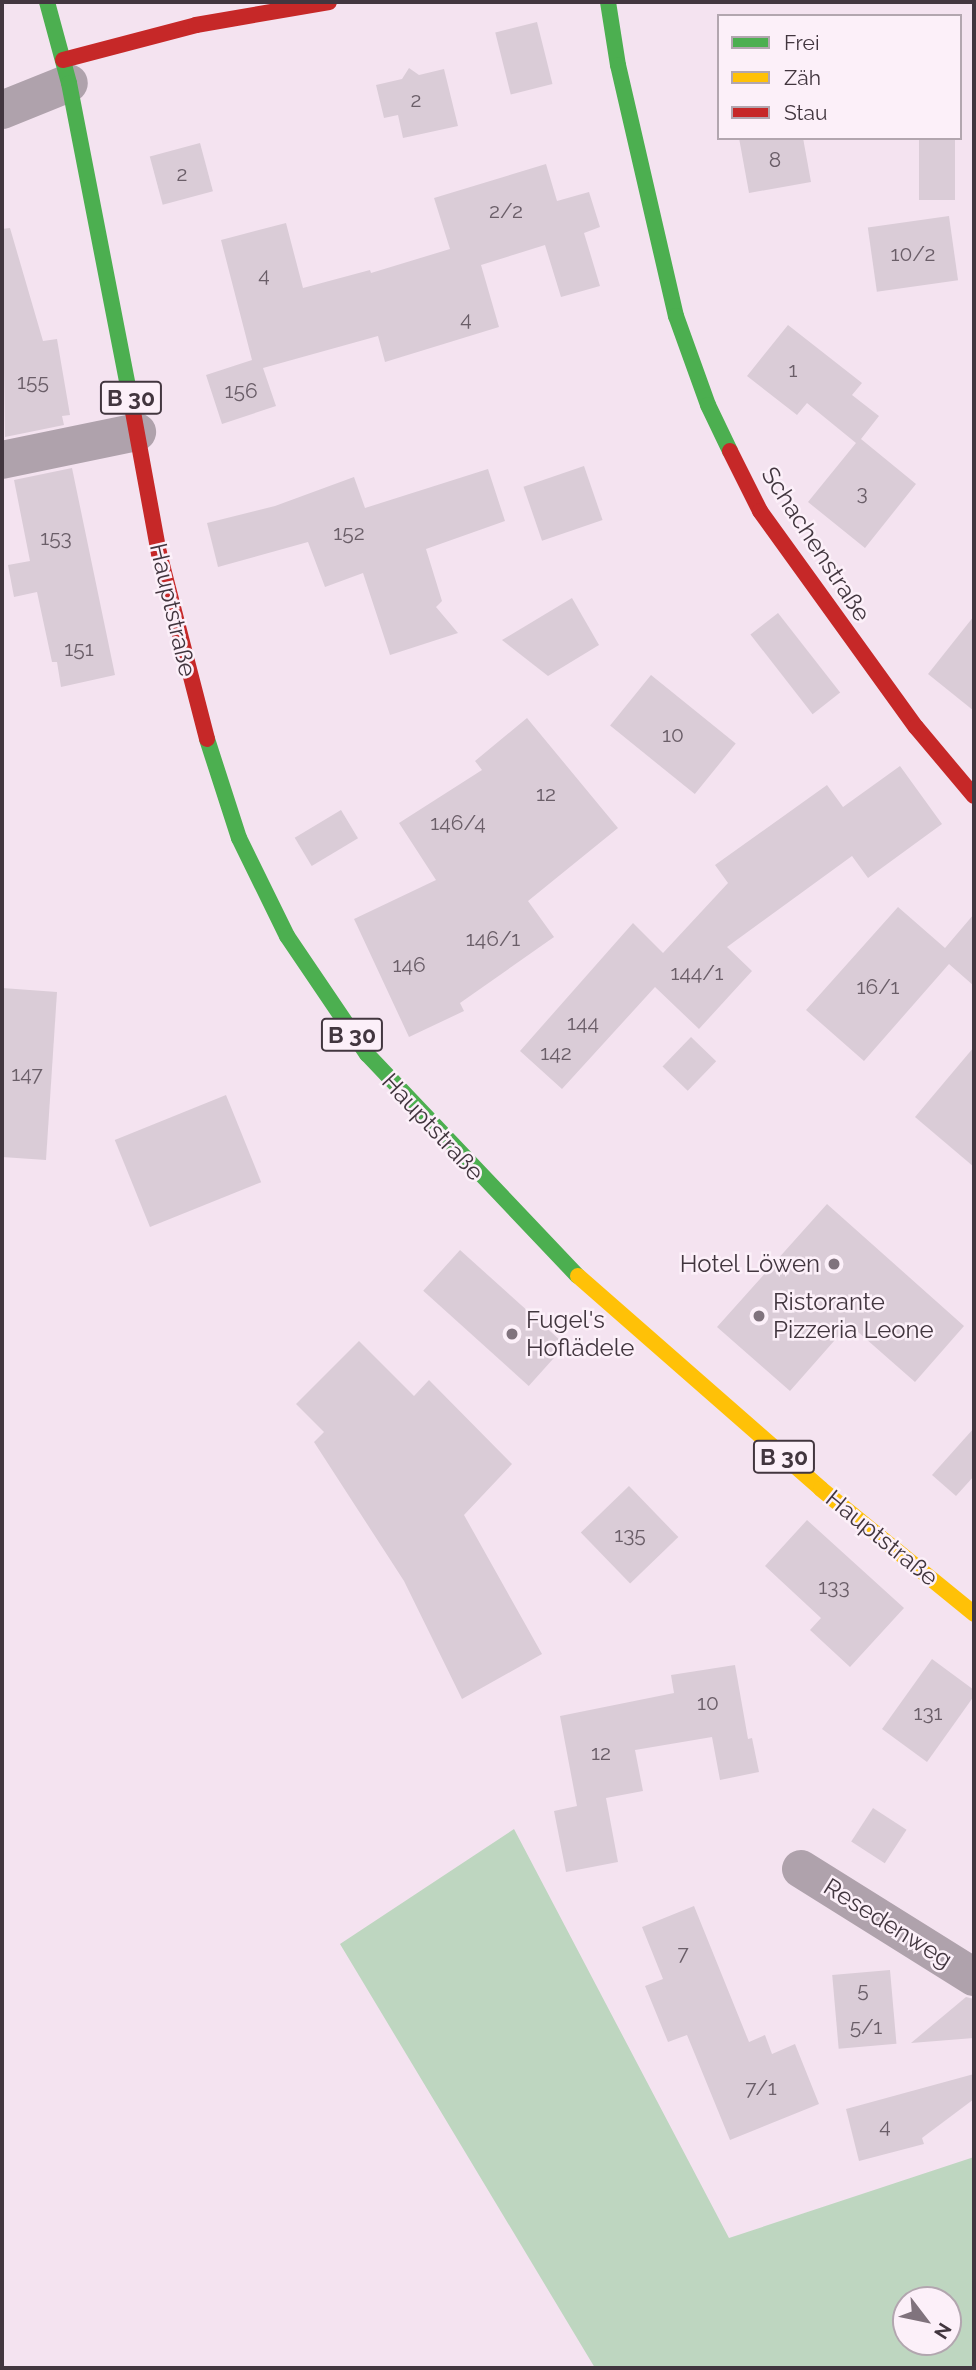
<!DOCTYPE html>
<meta charset="utf-8">
<style>
body{margin:0}
#map{position:relative;width:976px;height:2370px;overflow:hidden;background:#f4e3f0;font-family:Raleway,sans-serif}
div>[style]{position:absolute}
[style*='--x']{left:calc(var(--x)*1px);top:calc(var(--y)*1px);width:calc(var(--w)*1px);rotate:calc(var(--a)*1deg)}
.green>*{inset:0;background:#bed6c0}
.building>*{inset:0;background:#daccd7;transform-origin:0 0}
.street>*{height:38px;margin:-19px;padding:0 19px;transform-origin:19px;border-radius:19px;background:#afa2ac}
.fast>*{height:16px;margin:-8px;padding:0 8px;transform-origin:8px;border-radius:8px;background:#4caf50}
.slow>*{height:16px;margin:-8px;padding:0 8px;transform-origin:8px;border-radius:8px;background:#ffc107}
.jam>*{height:16px;margin:-8px;padding:0 8px;transform-origin:8px;border-radius:8px;background:#c62828}
.dots>*{width:19px;height:19px;translate:-50% -50%;box-sizing:border-box;border:4px solid #fcf0f9;border-radius:50%}
span{translate:-50% -50%;white-space:nowrap;text-align:center;line-height:1.15;-webkit-text-stroke:5px #fcf0f9;paint-order:stroke}
.number-label{font-size:21px;color:#6a5e68}
.number-label span{-webkit-text-stroke-width:0}
.shield-label span{padding:2px 5px;background:#fcf0f9;border:2px solid;border-radius:5px;-webkit-text-stroke-width:0}
.shield-label{font-size:23px;color:#42363f;font-weight:700}
.street-label{font-size:24px;color:#42363f}
.poi-label{font-size:24px;color:#42363f}
.right{translate:-100% -50%;text-align:right}
.left{translate:0 -50%;text-align:left}
.frame{position:absolute;inset:0;border:4px solid #42363f;pointer-events:none}
.legend{position:absolute;left:717px;top:14px;width:245px;height:126px;box-sizing:border-box;background:#fcf0f9;border:2px solid #b2a6af;margin:0;padding:9px 12px;list-style:none;font-size:21px;color:#42363f}
.legend li{display:flex;align-items:center;gap:14px;height:35px}
.legend b{width:35px;border:2px solid #b2a6af}
.north{position:absolute;left:892px;top:2286px;width:70px;height:70px;box-sizing:border-box;background:#fcf0f9;border:2px solid #b2a6af;border-radius:50%;rotate:122deg;font-size:19px;font-weight:700;line-height:28px;text-align:center;color:#42363f}
.north::after{content:'';display:block;margin:auto;width:24px;height:32px;background:#80737d;clip-path:polygon(50% 0,100% 100%,50% 72%,0 100%)}
</style>
<div id="map">
<div class="green">
<div style="clip-path:polygon(evenodd,514px 1829px,729px 2238px,974px 2157px,974px 2368px,595px 2368px,340px 1944px,514px 1829px,906px 2300px,948px 2300px,948px 2342px,906px 2342px,906px 2300px)"></div>
</div>
<div class="building">
<div style="left:537px;top:22px;width:64px;height:43px;rotate:76deg"></div>
<div style="clip-path:polygon(409px 68px,419px 75px,444px 69px,458px 126px,403px 138px,398px 115px,384px 118px,376px 85px,402px 79px)"></div>
<div style="clip-path:polygon(739px 138px,803px 138px,811px 182px,749px 193px)"></div>
<div style="left:919px;top:138px;width:36px;height:62px"></div>
<div style="left:200px;top:143px;width:50px;height:52px;rotate:75deg"></div>
<div style="clip-path:polygon(546px 164px,557px 201px,589px 192px,600px 227px,584px 233px,600px 286px,561px 297px,545px 245px,481px 265px,499px 327px,385px 362px,378px 336px,263px 368px,276px 406px,222px 424px,206px 375px,252px 360px,221px 240px,286px 223px,303px 288px,370px 270px,371px 273px,450px 249px,434px 198px)"></div>
<div style="left:949px;top:216px;width:65px;height:82px;rotate:82deg"></div>
<div style="clip-path:polygon(10px 228px,43px 341px,57px 339px,70px 415px,62px 416px,64px 425px,5px 437px,2px 229px)"></div>
<div style="clip-path:polygon(788px 325px,862px 383px,852px 395px,879px 416px,861px 439px,916px 484px,865px 548px,808px 502px,856px 443px,807px 403px,797px 415px,747px 376px)"></div>
<div style="left:584px;top:466px;width:57px;height:64px;rotate:71deg"></div>
<div style="clip-path:polygon(72px 468px,115px 675px,61px 687px,57px 662px,52px 662px,37px 592px,14px 597px,8px 565px,30px 561px,14px 480px)"></div>
<div style="clip-path:polygon(488px 469px,505px 521px,426px 549px,442px 601px,436px 607px,458px 633px,390px 655px,363px 573px,325px 587px,308px 542px,218px 567px,207px 523px,275px 506px,354px 477px,365px 508px)"></div>
<div style="clip-path:polygon(572px 598px,599px 645px,548px 676px,502px 640px)"></div>
<div style="left:778px;top:613px;width:101px;height:35px;rotate:52deg"></div>
<div style="clip-path:polygon(974px 616px,974px 711px,928px 674px)"></div>
<div style="left:651px;top:675px;width:109px;height:65px;rotate:39deg"></div>
<div style="clip-path:polygon(527px 718px,618px 828px,528px 901px,554px 937px,460px 1003px,464px 1011px,409px 1037px,354px 919px,436px 880px,399px 823px,482px 770px,475px 761px)"></div>
<div style="clip-path:polygon(900px 766px,942px 824px,868px 878px,852px 856px,727px 947px,752px 971px,699px 1029px,655px 987px,562px 1089px,520px 1051px,633px 923px,663px 953px,728px 883px,715px 865px,827px 785px,843px 807px)"></div>
<div style="left:341px;top:810px;width:33px;height:54px;rotate:59deg"></div>
<div style="clip-path:polygon(898px 907px,945px 948px,974px 914px,974px 986px,949px 964px,864px 1061px,806px 1010px)"></div>
<div style="clip-path:polygon(2px 988px,57px 992px,46px 1160px,2px 1157px)"></div>
<div style="left:691px;top:1037px;width:35px;height:41px;rotate:44deg"></div>
<div style="clip-path:polygon(974px 1047px,974px 1167px,915px 1117px)"></div>
<div style="left:226px;top:1095px;width:94px;height:120px;rotate:68deg"></div>
<div style="clip-path:polygon(827px 1204px,964px 1326px,915px 1382px,849px 1324px,790px 1391px,717px 1327px)"></div>
<div style="left:460px;top:1250px;width:142px;height:55px;rotate:42deg"></div>
<div style="clip-path:polygon(359px 1341px,414px 1396px,429px 1380px,512px 1464px,464px 1515px,542px 1654px,462px 1699px,404px 1581px,314px 1442px,324px 1432px,296px 1404px)"></div>
<div style="clip-path:polygon(974px 1428px,974px 1476px,956px 1496px,932px 1475px)"></div>
<div style="left:629px;top:1486px;width:71px;height:67px;rotate:46deg"></div>
<div style="clip-path:polygon(807px 1520px,904px 1608px,850px 1667px,810px 1630px,821px 1618px,765px 1566px)"></div>
<div style="clip-path:polygon(932px 1659px,974px 1690px,974px 1696px,927px 1762px,882px 1729px)"></div>
<div style="clip-path:polygon(735px 1665px,748px 1739px,752px 1738px,759px 1772px,720px 1780px,712px 1737px,635px 1750px,643px 1791px,606px 1798px,618px 1862px,566px 1872px,554px 1811px,577px 1806px,560px 1716px,674px 1693px,671px 1675px)"></div>
<div style="left:873px;top:1808px;width:40px;height:40px;rotate:33deg"></div>
<div style="clip-path:polygon(694px 1906px,749px 2042px,765px 2035px,772px 2054px,795px 2044px,819px 2104px,730px 2140px,687px 2035px,668px 2042px,645px 1986px,663px 1979px,642px 1927px)"></div>
<div style="left:890px;top:1970px;width:74px;height:58px;rotate:85deg"></div>
<div style="clip-path:polygon(966px 1997px,974px 1999px,974px 2038px,911px 2043px)"></div>
<div style="clip-path:polygon(974px 2074px,974px 2099px,922px 2138px,924px 2144px,859px 2161px,846px 2109px)"></div>
</div>
<div class="street">
<div style="--x:2;--y:110;--w:72;--a:-21.9"></div>
<div style="--x:2;--y:460;--w:138;--a:-11.7"></div>
<div style="--x:801;--y:1869;--w:204;--a:32"></div>
</div>
<div class="fast">
<div style="--x:47;--y:2;--w:84;--a:74.8"></div>
<div style="--x:69;--y:83;--w:324;--a:79"></div>
<div style="--x:608;--y:2;--w:64;--a:81"></div>
<div style="--x:618;--y:65;--w:258;--a:77"></div>
<div style="--x:676;--y:316;--w:95;--a:70.2"></div>
<div style="--x:708;--y:405;--w:51;--a:64.4"></div>
<div style="--x:207;--y:739;--w:104;--a:72.1"></div>
<div style="--x:239;--y:838;--w:109;--a:63.9"></div>
<div style="--x:287;--y:936;--w:143;--a:55.9"></div>
<div style="--x:367;--y:1054;--w:306;--a:46.5"></div>
</div>
<div class="slow">
<div style="--x:578;--y:1276;--w:323;--a:41.2"></div>
<div style="--x:821;--y:1489;--w:198;--a:39.2"></div>
</div>
<div class="jam">
<div style="--x:63;--y:60;--w:138;--a:-14.7"></div>
<div style="--x:196;--y:25;--w:135;--a:-9.8"></div>
<div style="--x:131;--y:401;--w:155;--a:79.6"></div>
<div style="--x:159;--y:553;--w:192;--a:75.5"></div>
<div style="--x:730;--y:451;--w:67;--a:63.4"></div>
<div style="--x:760;--y:511;--w:266;--a:54.2"></div>
<div style="--x:916;--y:727;--w:90;--a:50"></div>
</div>
<div class="dots">
<div style="left:834px;top:1264px;background:#80737d"></div>
<div style="left:759px;top:1316px;background:#80737d"></div>
<div style="left:512px;top:1334px;background:#80737d"></div>
</div>
<div class="number-label">
<span style="left:416px;top:100px">2</span>
<span style="left:775px;top:160px">8</span>
<span style="left:182px;top:174px">2</span>
<span style="left:506px;top:211px">2/2</span>
<span style="left:913px;top:254px">10/2</span>
<span style="left:264px;top:275px">4</span>
<span style="left:466px;top:319px">4</span>
<span style="left:793px;top:370px">1</span>
<span style="left:33px;top:382px">155</span>
<span style="left:241px;top:391px">156</span>
<span style="left:862px;top:493px">3</span>
<span style="left:349px;top:533px">152</span>
<span style="left:56px;top:538px">153</span>
<span style="left:79px;top:649px">151</span>
<span style="left:673px;top:735px">10</span>
<span style="left:546px;top:794px">12</span>
<span style="left:458px;top:823px">146/4</span>
<span style="left:493px;top:939px">146/1</span>
<span style="left:409px;top:965px">146</span>
<span style="left:697px;top:973px">144/1</span>
<span style="left:878px;top:987px">16/1</span>
<span style="left:583px;top:1023px">144</span>
<span style="left:556px;top:1053px">142</span>
<span style="left:27px;top:1074px">147</span>
<span style="left:630px;top:1535px">135</span>
<span style="left:834px;top:1587px">133</span>
<span style="left:708px;top:1703px">10</span>
<span style="left:928px;top:1713px">131</span>
<span style="left:601px;top:1753px">12</span>
<span style="left:683px;top:1953px">7</span>
<span style="left:863px;top:1990px">5</span>
<span style="left:866px;top:2027px">5/1</span>
<span style="left:761px;top:2088px">7/1</span>
<span style="left:885px;top:2126px">4</span>
</div>
<div class="shield-label">
<span style="left:131px;top:398px">B 30</span>
<span style="left:352px;top:1035px">B 30</span>
<span style="left:784px;top:1457px">B 30</span>
</div>
<div class="street-label">
<span style="left:816px;top:544px;rotate:57deg">Schachenstraße</span>
<span style="left:173px;top:610px;rotate:77deg">Hauptstraße</span>
<span style="left:433px;top:1127px;rotate:47deg">Hauptstraße</span>
<span style="left:882px;top:1538px;rotate:39deg">Hauptstraße</span>
<span style="left:888px;top:1923px;rotate:32deg">Resedenweg</span>
</div>
<div class="poi-label">
<span class="right" style="left:820px;top:1264px">Hotel Löwen</span>
<span class="left" style="left:773px;top:1316px">Ristorante<br>Pizzeria Leone</span>
<span class="left" style="left:526px;top:1334px">Fugel's<br>Hoflädele</span>
</div>
<div class="frame"></div>
<ul class="legend">
<li><b style="height:9px;background:#4caf50"></b>Frei</li>
<li><b style="height:9px;background:#ffc107"></b>Zäh</li>
<li><b style="height:9px;background:#c62828"></b>Stau</li>
</ul>
<div class="north">N</div>
</div>
